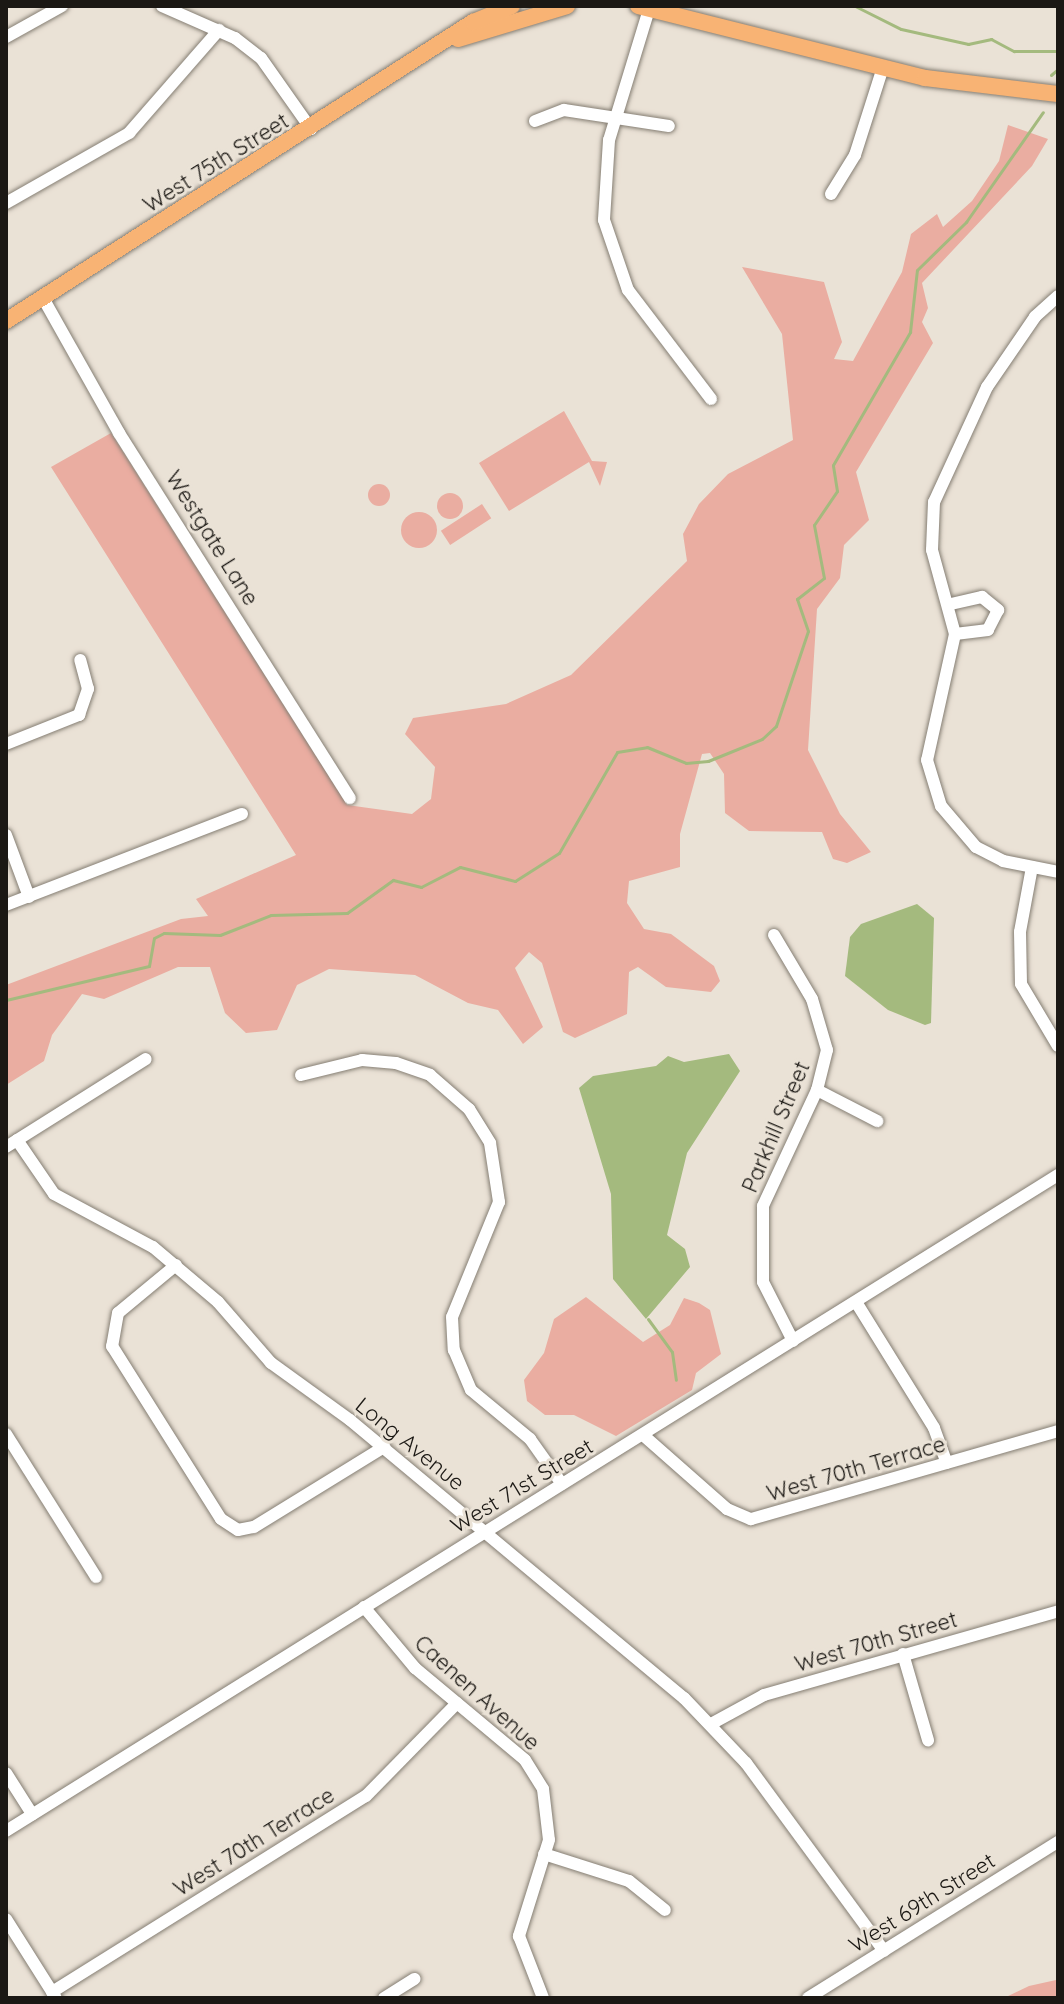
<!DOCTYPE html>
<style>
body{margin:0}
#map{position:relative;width:1064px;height:2004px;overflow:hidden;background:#eae2d6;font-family:Quicksand,sans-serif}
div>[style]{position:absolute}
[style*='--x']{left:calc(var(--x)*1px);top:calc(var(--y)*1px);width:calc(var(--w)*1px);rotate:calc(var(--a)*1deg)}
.green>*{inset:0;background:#eaada1;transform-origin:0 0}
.round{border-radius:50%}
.water>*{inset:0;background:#a4ba7e}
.stream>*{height:3px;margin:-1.5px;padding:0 1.5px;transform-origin:1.5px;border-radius:1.5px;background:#a4ba7e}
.roads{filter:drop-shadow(0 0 2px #857e73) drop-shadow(0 0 2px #857e73)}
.minor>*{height:12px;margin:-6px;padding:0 6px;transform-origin:6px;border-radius:6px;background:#fff}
.major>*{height:16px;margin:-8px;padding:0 8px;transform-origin:8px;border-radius:8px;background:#f8b374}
span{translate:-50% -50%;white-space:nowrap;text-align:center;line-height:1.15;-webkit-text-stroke:6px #eae2d6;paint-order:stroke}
.street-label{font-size:22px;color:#1b1814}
.frame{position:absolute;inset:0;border:8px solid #1b1814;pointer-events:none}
</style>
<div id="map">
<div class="green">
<div style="clip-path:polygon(1008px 125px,1048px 139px,1032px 166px,922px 283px,928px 308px,922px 322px,933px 343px,856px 472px,869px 520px,844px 545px,840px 578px,817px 609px,808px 750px,840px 814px,871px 852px,847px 863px,833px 859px,822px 832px,749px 831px,725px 813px,724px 774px,710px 753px,702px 754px,680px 834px,680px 867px,629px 881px,627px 903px,644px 929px,671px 934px,714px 966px,720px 981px,711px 992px,666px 987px,638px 967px,629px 972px,627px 1014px,575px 1038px,563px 1032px,542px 963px,529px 952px,515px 968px,543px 1027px,523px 1044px,498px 1010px,468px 1003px,415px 975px,329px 969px,297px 985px,277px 1030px,246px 1033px,225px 1013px,210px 967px,178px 967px,104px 999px,82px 994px,52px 1035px,44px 1061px,6px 1085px,6px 985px,181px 919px,208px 916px,196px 899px,296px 855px,51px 467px,111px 433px,347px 805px,412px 814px,431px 799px,435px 767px,405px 734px,413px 718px,506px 704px,571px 675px,687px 561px,683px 534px,699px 504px,728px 474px,793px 440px,782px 334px,742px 267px,824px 282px,842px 342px,834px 359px,853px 361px,902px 272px,911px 234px,937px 214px,943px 227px,972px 201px,999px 161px)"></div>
<div style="clip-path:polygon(564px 411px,592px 461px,607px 462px,600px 486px,589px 462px,509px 511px,479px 463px)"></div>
<div class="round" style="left:368px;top:484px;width:22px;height:22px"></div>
<div class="round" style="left:437px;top:493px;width:26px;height:26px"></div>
<div style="left:482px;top:504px;width:17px;height:49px;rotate:57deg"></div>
<div class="round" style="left:401px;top:512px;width:36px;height:36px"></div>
<div style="clip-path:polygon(586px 1297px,643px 1342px,670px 1325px,684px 1298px,699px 1303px,710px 1310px,721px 1354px,696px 1373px,692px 1390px,616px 1436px,574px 1415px,545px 1415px,527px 1401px,524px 1380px,544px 1353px,554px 1319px)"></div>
<div style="clip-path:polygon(1056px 1980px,1058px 1998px,1004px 1998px,1029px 1986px)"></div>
</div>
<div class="water">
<div style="clip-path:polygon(917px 904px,934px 918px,931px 1023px,925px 1025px,888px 1010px,845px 976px,850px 937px,861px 924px)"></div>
<div style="clip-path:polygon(729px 1054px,740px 1071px,687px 1153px,667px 1235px,685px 1249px,690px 1267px,646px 1319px,613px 1279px,611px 1194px,579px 1088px,593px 1076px,656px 1066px,668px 1056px,684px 1062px)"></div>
</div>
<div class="stream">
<div style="--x:855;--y:6;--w:51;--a:26.6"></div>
<div style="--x:901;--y:29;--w:69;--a:12.6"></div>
<div style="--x:968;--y:44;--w:24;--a:-12"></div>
<div style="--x:991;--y:39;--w:26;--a:28"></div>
<div style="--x:1014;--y:51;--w:44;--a:0"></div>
<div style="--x:1051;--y:75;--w:9;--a:-41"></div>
<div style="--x:6;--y:1000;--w:147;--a:-13.4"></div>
<div style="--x:149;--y:966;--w:28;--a:-80"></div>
<div style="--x:154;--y:938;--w:11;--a:-27"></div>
<div style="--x:164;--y:933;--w:56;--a:2"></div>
<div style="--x:220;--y:935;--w:55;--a:-21.4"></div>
<div style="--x:271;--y:915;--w:76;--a:-1.5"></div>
<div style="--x:347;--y:913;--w:57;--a:-35.7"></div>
<div style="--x:393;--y:880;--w:29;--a:14"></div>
<div style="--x:421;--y:887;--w:44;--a:-27.1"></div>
<div style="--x:460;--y:867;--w:57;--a:14.3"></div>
<div style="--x:515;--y:881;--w:52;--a:-32.5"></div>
<div style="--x:559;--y:853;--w:116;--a:-60.1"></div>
<div style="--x:617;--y:752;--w:30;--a:-9"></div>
<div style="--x:647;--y:747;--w:42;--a:22.3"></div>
<div style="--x:686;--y:763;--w:22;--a:-5"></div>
<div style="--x:708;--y:761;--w:58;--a:-22.2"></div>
<div style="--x:762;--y:739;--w:19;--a:-43"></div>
<div style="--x:776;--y:726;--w:100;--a:-71.4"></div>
<div style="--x:808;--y:631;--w:34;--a:-109"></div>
<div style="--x:797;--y:599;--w:34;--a:-38"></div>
<div style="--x:824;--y:578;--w:54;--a:-100.7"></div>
<div style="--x:814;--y:525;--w:41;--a:-55.9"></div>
<div style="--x:837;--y:491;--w:26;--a:-99"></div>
<div style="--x:833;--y:465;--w:154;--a:-59.9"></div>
<div style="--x:910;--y:332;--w:62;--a:-83.6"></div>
<div style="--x:917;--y:270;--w:69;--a:-44.4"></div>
<div style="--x:966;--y:222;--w:134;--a:-55"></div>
<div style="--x:648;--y:1319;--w:41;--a:54"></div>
<div style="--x:672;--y:1352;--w:28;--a:82"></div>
</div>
<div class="roads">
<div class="minor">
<div style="--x:162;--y:6;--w:80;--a:23.7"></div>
<div style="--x:235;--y:38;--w:33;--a:38"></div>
<div style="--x:261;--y:58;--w:87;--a:54.8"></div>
<div style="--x:650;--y:6;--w:140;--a:107"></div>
<div style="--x:609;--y:140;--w:80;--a:93.6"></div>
<div style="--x:604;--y:220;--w:74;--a:71.1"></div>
<div style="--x:628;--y:290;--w:137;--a:52.7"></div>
<div style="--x:6;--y:37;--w:64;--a:-29"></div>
<div style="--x:535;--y:121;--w:31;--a:-21"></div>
<div style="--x:564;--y:110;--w:106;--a:8.7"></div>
<div style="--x:831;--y:194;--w:46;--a:-58.4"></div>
<div style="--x:855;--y:155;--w:92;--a:-72.3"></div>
<div style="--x:6;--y:203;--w:142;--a:-29.6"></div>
<div style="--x:129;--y:133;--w:137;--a:-48.9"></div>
<div style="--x:1058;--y:296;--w:31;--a:138"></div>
<div style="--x:1035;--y:317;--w:85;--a:124.4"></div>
<div style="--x:987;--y:387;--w:127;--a:114.7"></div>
<div style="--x:934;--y:502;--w:48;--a:92.4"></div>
<div style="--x:932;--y:550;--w:87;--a:74.7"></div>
<div style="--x:955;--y:634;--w:129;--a:102.5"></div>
<div style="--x:927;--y:760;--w:48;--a:73.1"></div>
<div style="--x:941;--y:806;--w:54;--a:49.5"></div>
<div style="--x:976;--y:847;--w:30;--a:27"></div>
<div style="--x:1003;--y:861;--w:56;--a:11.3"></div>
<div style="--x:43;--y:298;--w:155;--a:60.6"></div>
<div style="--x:119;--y:433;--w:432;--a:57.7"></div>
<div style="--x:951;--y:604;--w:32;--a:-13"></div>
<div style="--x:982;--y:597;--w:21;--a:39"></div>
<div style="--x:998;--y:610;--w:22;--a:117"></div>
<div style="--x:988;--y:630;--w:33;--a:173"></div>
<div style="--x:6;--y:744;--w:79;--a:-21.7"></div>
<div style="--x:79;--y:715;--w:28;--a:-71"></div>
<div style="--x:88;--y:689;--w:30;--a:-105"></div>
<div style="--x:6;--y:835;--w:66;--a:69.6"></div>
<div style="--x:1032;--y:867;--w:66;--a:100.5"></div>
<div style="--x:1020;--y:932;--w:52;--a:88.9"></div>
<div style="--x:1021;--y:984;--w:72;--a:59.2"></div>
<div style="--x:6;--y:905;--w:253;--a:-21.1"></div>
<div style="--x:774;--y:935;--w:74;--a:59.3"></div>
<div style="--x:812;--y:999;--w:53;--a:73.6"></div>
<div style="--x:827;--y:1050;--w:41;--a:104"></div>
<div style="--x:817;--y:1090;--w:128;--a:115"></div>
<div style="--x:763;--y:1206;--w:76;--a:90"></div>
<div style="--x:763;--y:1282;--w:66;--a:63"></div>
<div style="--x:301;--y:1075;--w:63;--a:-13.8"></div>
<div style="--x:362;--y:1060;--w:34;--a:5"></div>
<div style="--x:396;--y:1063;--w:36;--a:19"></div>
<div style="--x:430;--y:1075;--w:52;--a:41.1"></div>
<div style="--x:469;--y:1109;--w:40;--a:58"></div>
<div style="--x:490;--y:1143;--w:60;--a:81.3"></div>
<div style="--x:499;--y:1202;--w:124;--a:112.2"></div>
<div style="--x:452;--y:1317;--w:33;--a:87"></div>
<div style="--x:454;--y:1350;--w:43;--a:67"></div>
<div style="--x:471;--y:1390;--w:77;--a:39.7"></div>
<div style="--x:530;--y:1439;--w:55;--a:54.6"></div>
<div style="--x:817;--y:1090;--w:68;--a:27.3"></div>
<div style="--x:17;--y:1140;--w:65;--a:55.6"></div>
<div style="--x:54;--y:1194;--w:112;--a:28.2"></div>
<div style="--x:153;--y:1247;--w:85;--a:40.2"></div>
<div style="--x:218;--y:1302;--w:81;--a:49"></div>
<div style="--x:271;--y:1363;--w:97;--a:35.8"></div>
<div style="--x:350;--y:1420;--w:435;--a:39.8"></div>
<div style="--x:684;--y:1698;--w:90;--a:46.4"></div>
<div style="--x:746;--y:1763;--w:233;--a:53.7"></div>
<div style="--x:6;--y:1147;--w:165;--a:-32.2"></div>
<div style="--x:176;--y:1265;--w:75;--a:140.4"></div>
<div style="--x:118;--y:1313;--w:34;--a:100"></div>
<div style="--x:112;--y:1346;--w:204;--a:57.8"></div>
<div style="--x:221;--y:1519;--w:20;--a:33"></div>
<div style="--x:238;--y:1530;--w:16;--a:-11"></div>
<div style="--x:254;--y:1527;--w:153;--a:-31.6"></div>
<div style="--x:856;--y:1302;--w:148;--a:58.2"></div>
<div style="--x:934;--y:1428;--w:37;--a:70"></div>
<div style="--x:6;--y:1434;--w:169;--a:57.8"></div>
<div style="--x:643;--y:1435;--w:112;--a:41.4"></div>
<div style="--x:727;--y:1509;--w:26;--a:23"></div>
<div style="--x:751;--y:1519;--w:319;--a:-16"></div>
<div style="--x:364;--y:1607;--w:80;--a:50.1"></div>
<div style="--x:415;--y:1668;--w:143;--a:39.9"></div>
<div style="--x:525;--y:1760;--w:34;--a:58"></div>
<div style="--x:543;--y:1789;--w:51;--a:83.3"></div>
<div style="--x:549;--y:1840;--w:101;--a:107.4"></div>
<div style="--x:519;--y:1936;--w:66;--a:68.8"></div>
<div style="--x:903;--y:1654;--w:90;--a:73.8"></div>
<div style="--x:711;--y:1724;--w:60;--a:-28.7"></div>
<div style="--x:764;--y:1695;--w:306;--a:-15.9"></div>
<div style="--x:6;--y:1773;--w:49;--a:57.6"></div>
<div style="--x:6;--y:1831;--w:1240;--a:-31.95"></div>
<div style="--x:544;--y:1854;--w:89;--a:17.6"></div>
<div style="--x:629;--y:1881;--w:46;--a:38.9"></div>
<div style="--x:6;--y:1919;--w:93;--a:57.7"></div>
<div style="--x:52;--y:1992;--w:370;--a:-32"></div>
<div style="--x:366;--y:1796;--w:130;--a:-45.6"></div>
<div style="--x:384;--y:1998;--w:36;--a:-32"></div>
<div style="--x:808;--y:1998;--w:295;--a:-32"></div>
</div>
<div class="major">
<div style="--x:638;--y:6;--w:296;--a:14.1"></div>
<div style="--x:925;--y:78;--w:134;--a:6.9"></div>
<div style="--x:458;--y:39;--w:114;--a:-16.8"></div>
<div style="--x:6;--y:321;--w:555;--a:-32.63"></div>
<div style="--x:473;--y:22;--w:42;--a:-22.3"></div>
</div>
</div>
<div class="street-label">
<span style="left:216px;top:163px;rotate:-32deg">West 75th Street</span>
<span style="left:212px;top:538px;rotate:58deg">Westgate Lane</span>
<span style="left:776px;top:1127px;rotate:-67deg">Parkhill Street</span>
<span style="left:410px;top:1444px;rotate:39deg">Long Avenue</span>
<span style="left:856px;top:1469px;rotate:-16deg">West 70th Terrace</span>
<span style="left:522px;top:1486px;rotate:-31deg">West 71st Street</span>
<span style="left:876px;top:1642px;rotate:-16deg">West 70th Street</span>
<span style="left:477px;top:1693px;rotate:42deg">Caenen Avenue</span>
<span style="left:254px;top:1842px;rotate:-32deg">West 70th Terrace</span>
<span style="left:922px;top:1903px;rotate:-32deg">West 69th Street</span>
</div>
<div class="frame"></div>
</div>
